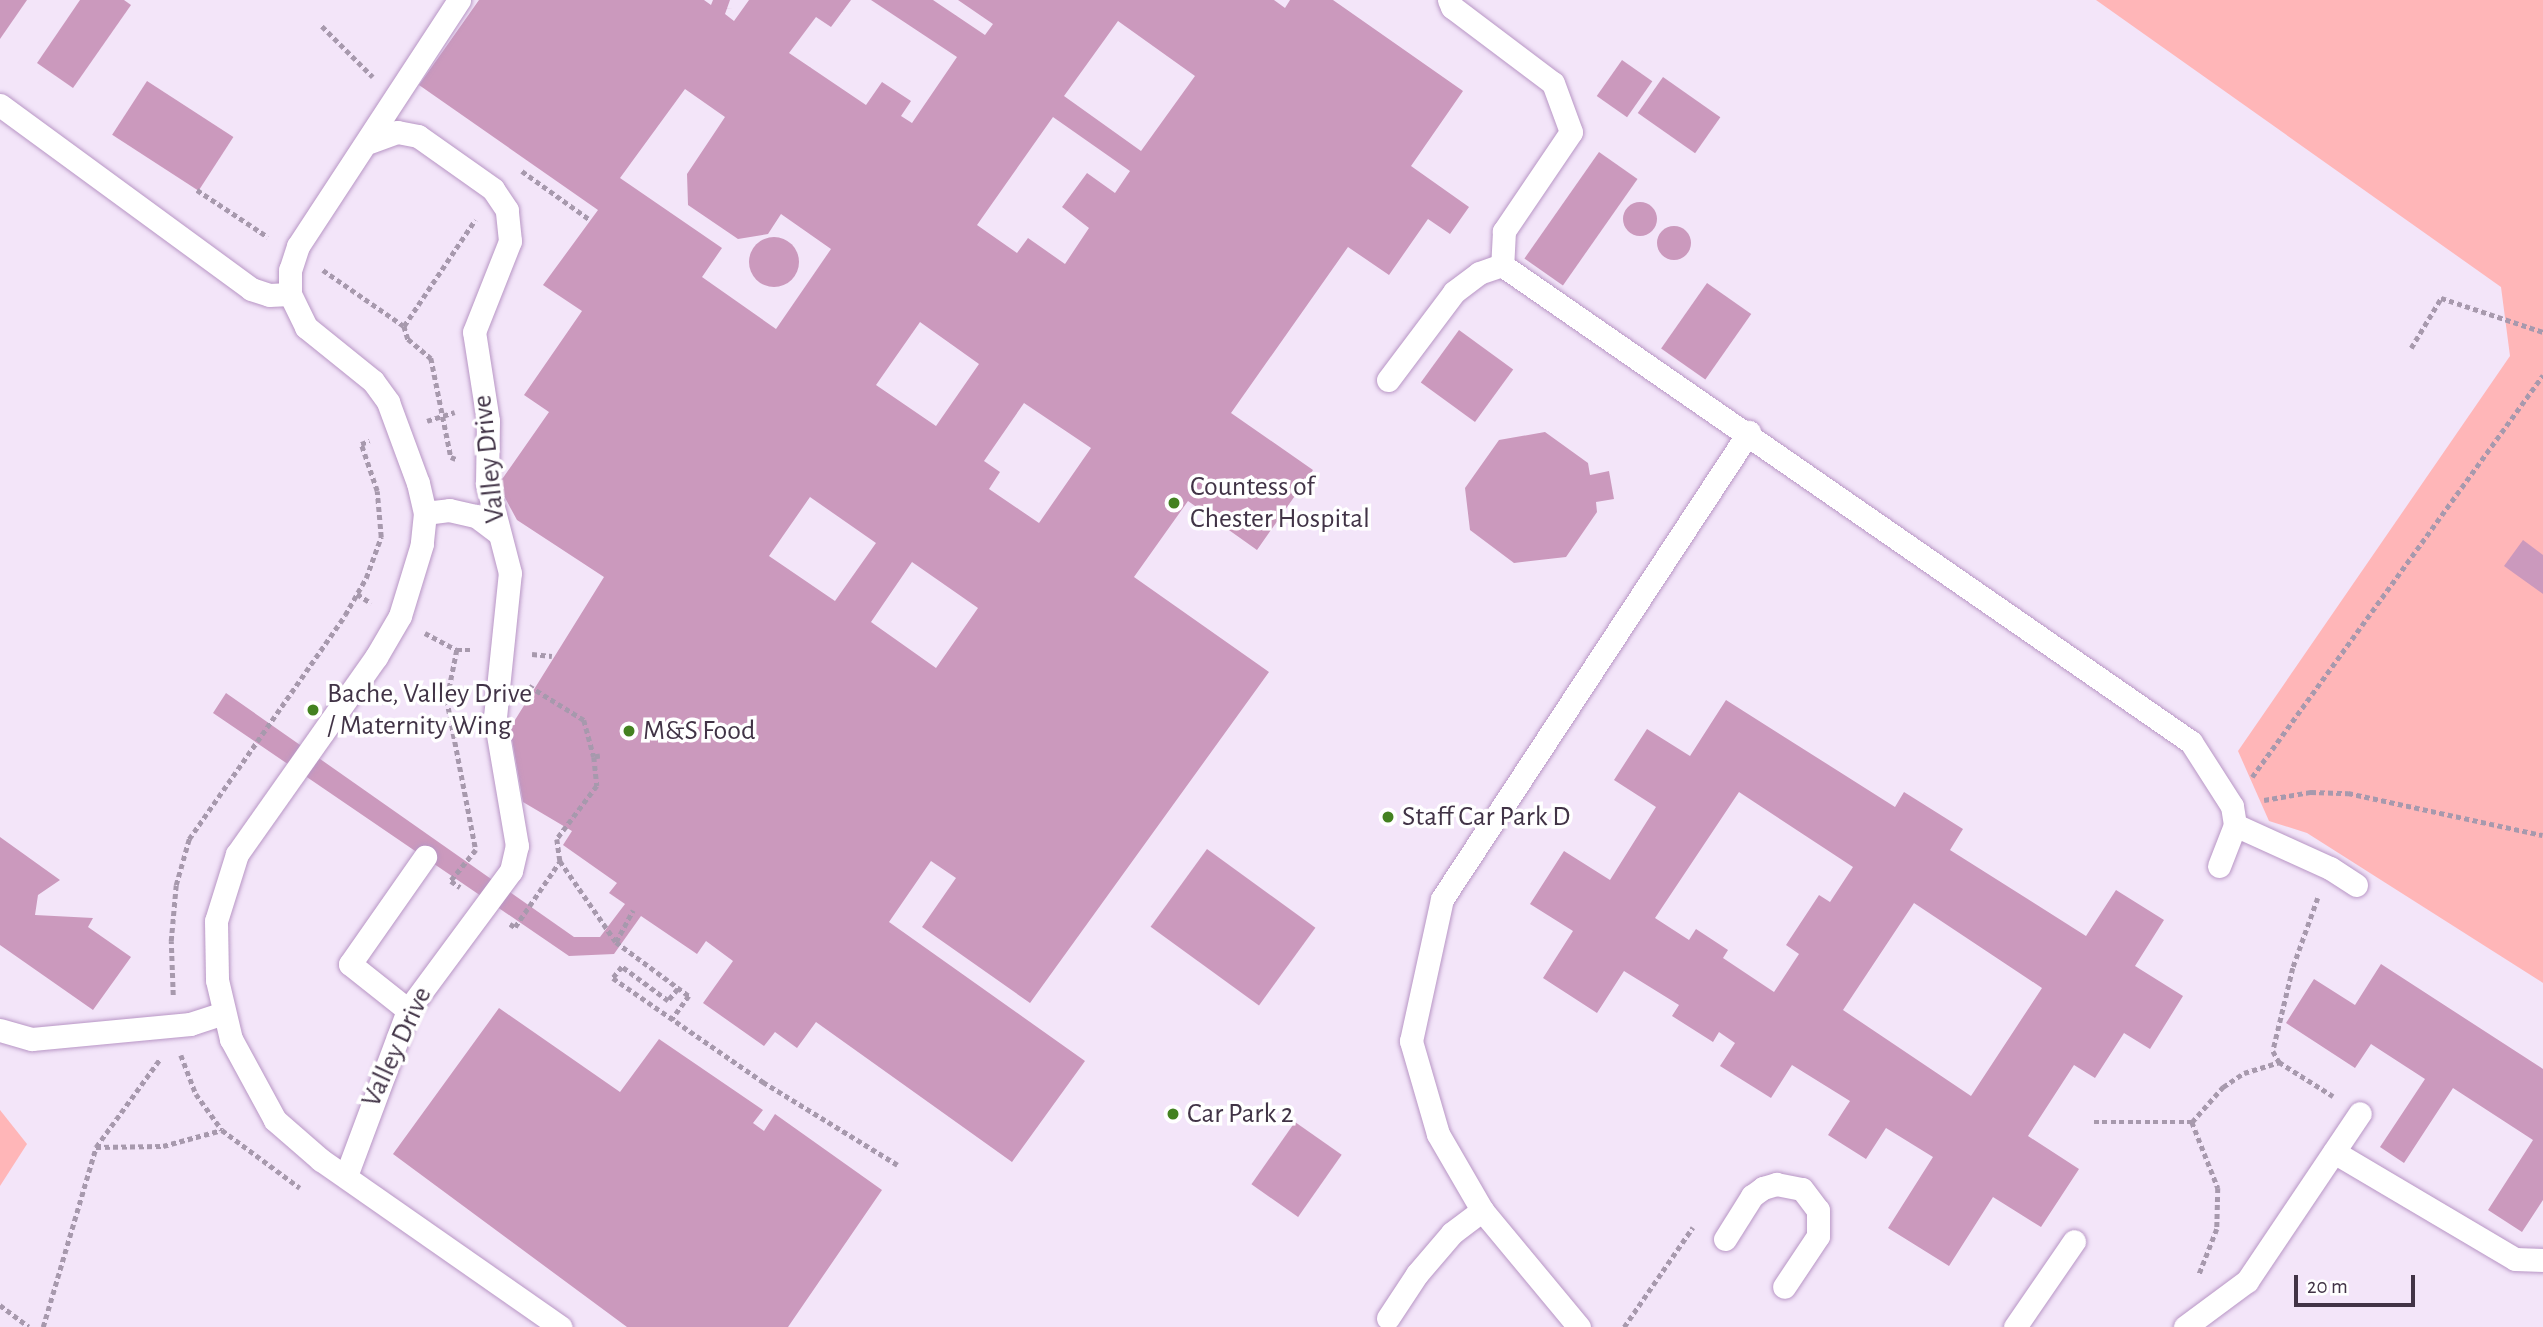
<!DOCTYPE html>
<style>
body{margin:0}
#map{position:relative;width:2543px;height:1327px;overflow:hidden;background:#f3e5f9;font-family:"Alegreya Sans",sans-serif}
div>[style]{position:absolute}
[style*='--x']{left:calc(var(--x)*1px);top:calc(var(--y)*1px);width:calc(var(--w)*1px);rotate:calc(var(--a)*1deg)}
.green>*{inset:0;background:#ffb6b8}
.building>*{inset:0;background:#cb99bd;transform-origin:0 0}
.round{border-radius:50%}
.path>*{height:4.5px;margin-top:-2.25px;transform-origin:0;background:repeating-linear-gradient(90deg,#a799ad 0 5px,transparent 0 8.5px)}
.roads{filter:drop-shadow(0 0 2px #b896c5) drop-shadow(0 0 2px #b896c5)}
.lane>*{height:23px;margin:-11.5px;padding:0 11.5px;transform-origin:11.5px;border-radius:11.5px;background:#fff}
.dots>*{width:19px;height:19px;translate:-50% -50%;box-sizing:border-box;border:4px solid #fff;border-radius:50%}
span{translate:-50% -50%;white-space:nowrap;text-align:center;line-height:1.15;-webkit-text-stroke:7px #fff;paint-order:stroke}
.street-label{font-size:28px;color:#413346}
.poi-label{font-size:28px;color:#413346}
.left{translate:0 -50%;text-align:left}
.scale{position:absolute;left:2294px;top:1275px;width:121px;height:32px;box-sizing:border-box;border:4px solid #413346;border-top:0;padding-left:9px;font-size:21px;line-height:24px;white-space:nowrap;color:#413346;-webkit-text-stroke:5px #fff;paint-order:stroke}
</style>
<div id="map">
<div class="green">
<div style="clip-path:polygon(2096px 0,2543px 0,2543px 983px,2307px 833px,2269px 821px,2238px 751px,2510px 356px,2501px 287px)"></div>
<div style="clip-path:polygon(0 1110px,27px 1144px,0 1186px)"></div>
</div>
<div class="building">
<div style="clip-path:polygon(0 0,27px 0,0 39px)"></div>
<div style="clip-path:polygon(80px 0,124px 0,131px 5px,73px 88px,37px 63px)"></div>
<div style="clip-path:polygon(evenodd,479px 0,704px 0,711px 5px,713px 0,730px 0,725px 14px,734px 21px,749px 0,851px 0,831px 27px,816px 17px,789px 53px,866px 105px,882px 82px,911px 101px,901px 116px,912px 123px,957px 57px,871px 0,933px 0,985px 35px,993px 24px,958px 0,1274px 0,1285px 8px,1290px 0,1333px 0,1463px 91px,1411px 166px,1469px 207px,1450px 234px,1428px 219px,1389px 275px,1348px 247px,1231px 413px,1313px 470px,1257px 550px,1188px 501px,1134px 577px,1269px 672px,1030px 1003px,922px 927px,956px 878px,931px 861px,889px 922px,1085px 1061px,1012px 1162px,816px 1022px,797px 1048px,775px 1032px,764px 1046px,703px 1003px,733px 961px,706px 941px,697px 954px,641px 916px,614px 954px,569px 956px,213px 713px,226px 693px,574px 937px,600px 937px,625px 904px,609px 893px,617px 883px,563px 845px,572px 831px,523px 802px,510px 728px,604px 577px,517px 520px,498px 485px,549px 412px,524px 395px,582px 311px,543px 285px,598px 210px,419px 85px,479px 0,1118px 21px,1195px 76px,1141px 151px,1064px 96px,1118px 21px,479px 0,685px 89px,725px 117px,687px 174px,688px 205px,738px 239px,768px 234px,781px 214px,831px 249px,776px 329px,702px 277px,722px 248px,620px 178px,685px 89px,479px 0,1053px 117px,1130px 171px,1115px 193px,1087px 173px,1062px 207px,1089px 228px,1065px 264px,1028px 238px,1017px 253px,977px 225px,1053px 117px,479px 0,920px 322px,979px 364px,936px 426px,876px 385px,920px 322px,479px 0,1024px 403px,1091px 448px,1039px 523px,989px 489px,1000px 472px,984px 461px,1024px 403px,479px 0,810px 497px,876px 543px,835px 601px,769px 556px,810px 497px,479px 0,912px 562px,978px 608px,936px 668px,871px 622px,912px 562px)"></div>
<div style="left:1622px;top:60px;width:37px;height:44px;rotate:35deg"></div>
<div style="left:1663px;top:77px;width:70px;height:44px;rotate:35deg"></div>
<div style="left:147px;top:81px;width:103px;height:64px;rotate:33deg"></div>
<div style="left:1599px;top:152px;width:47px;height:130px;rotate:35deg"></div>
<div class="round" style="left:1623px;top:202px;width:34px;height:34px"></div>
<div class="round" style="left:1657px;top:226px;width:34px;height:34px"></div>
<div class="round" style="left:749px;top:237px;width:50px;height:50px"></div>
<div style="left:1707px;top:283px;width:54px;height:80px;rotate:35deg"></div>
<div style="left:1459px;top:330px;width:67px;height:65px;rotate:36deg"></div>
<div style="clip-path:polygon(1545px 432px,1588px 463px,1590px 475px,1609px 471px,1614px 499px,1596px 502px,1597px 512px,1566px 557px,1514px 563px,1470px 530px,1465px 488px,1499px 440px)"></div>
<div style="clip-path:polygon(2523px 540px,2543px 555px,2543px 594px,2504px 566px)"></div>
<div style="clip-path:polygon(evenodd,1726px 700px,1895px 807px,1904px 792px,1963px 829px,1950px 850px,2086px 936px,2116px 890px,2164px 920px,2135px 966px,2183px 996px,2150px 1049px,2124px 1033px,2095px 1078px,2074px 1065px,2028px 1136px,2079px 1169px,2041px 1227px,1993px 1197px,1949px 1266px,1888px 1228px,1933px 1157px,1886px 1128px,1866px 1159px,1828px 1135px,1850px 1101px,1792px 1065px,1771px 1098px,1720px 1066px,1735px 1043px,1719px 1032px,1713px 1042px,1672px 1016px,1679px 1005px,1624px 971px,1597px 1013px,1543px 978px,1573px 931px,1530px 904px,1564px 851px,1610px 880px,1656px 807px,1614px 780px,1647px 729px,1690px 756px,1726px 700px,1739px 792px,1853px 867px,1830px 902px,1819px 895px,1786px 945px,1799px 954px,1774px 992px,1723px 958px,1728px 950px,1696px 929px,1689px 940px,1655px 918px,1739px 792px,1726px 700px,1914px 903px,2042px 988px,1971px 1096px,1843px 1010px,1914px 903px)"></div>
<div style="clip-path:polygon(0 837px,60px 880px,38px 895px,35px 915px,93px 918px,88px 927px,131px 957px,93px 1010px,0 945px)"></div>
<div style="left:1207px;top:849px;width:134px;height:96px;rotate:36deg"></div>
<div style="clip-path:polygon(2381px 964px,2543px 1069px,2543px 1200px,2522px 1232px,2488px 1210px,2533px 1140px,2453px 1088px,2404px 1163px,2380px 1147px,2425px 1079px,2371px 1044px,2355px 1068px,2286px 1023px,2314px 979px,2355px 1005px)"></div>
<div style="clip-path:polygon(499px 1008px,620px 1092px,659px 1039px,763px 1110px,753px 1123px,764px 1131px,775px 1114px,882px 1190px,788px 1327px,627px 1327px,393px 1154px)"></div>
<div style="left:1295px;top:1122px;width:57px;height:76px;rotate:35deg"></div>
</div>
<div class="path">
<div style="--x:322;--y:26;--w:72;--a:45"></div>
<div style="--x:522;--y:171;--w:82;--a:35.6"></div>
<div style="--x:197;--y:190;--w:85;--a:33.5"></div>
<div style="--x:323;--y:270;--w:98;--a:34.7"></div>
<div style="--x:404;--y:326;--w:128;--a:-56.2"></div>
<div style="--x:404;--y:326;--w:14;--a:73"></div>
<div style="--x:408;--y:339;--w:30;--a:40"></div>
<div style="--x:431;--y:358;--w:101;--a:78.6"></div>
<div style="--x:451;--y:457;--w:5;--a:22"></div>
<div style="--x:2411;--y:348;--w:58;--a:-59"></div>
<div style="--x:2441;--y:298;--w:108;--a:18.4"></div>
<div style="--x:427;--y:421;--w:29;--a:-18"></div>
<div style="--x:357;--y:594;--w:17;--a:33"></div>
<div style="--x:425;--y:633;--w:36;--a:28"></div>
<div style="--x:457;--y:650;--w:14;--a:0"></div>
<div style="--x:457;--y:650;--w:51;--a:101.3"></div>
<div style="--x:447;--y:700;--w:153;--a:79.1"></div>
<div style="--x:476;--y:850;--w:40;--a:129"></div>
<div style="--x:451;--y:881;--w:11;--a:34"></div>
<div style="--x:532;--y:654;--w:20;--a:6"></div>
<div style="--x:529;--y:686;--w:65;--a:31.7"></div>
<div style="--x:584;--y:720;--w:38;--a:75"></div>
<div style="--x:600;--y:756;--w:6;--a:171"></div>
<div style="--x:594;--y:757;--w:29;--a:84"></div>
<div style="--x:597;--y:786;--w:66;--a:127"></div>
<div style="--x:557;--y:839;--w:22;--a:82"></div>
<div style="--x:560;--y:861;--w:98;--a:55.3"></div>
<div style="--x:616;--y:942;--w:91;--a:36.5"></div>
<div style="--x:689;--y:996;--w:29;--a:126"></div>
<div style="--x:2252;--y:777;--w:496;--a:-54.1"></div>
<div style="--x:2264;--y:800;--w:48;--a:-9.7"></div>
<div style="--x:2311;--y:792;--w:37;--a:2"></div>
<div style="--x:2348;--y:793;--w:199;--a:12.2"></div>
<div style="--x:2318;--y:898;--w:74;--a:109.7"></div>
<div style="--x:2293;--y:968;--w:85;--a:103.5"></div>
<div style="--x:2273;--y:1051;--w:13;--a:61"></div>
<div style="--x:2279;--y:1062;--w:64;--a:32.2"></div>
<div style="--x:510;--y:924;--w:6;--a:31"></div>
<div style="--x:515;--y:927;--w:80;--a:-55.7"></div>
<div style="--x:616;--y:942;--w:36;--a:-62"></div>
<div style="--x:678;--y:989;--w:16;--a:130"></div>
<div style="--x:668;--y:1001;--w:57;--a:-143.5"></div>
<div style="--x:622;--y:967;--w:14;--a:129"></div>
<div style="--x:613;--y:978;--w:183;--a:34.7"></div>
<div style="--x:763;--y:1082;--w:158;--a:31.6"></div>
<div style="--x:173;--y:995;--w:54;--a:-92.1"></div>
<div style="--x:171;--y:941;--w:56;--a:-84.9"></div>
<div style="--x:176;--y:885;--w:48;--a:-74.2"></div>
<div style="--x:189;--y:839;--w:273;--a:-55.1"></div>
<div style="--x:345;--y:615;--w:43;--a:-60.4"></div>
<div style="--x:366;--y:578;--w:44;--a:-69.9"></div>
<div style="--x:381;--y:537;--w:46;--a:-95"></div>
<div style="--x:377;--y:491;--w:50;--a:-108.8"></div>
<div style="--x:361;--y:444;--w:9;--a:-21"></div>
<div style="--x:181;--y:1055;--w:42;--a:69"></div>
<div style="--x:196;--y:1094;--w:44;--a:54.2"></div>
<div style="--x:222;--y:1130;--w:97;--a:36.6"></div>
<div style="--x:2094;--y:1122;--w:98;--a:0"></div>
<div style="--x:2192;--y:1122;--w:71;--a:68.5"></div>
<div style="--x:2218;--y:1188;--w:41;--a:91.4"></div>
<div style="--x:2217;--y:1229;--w:49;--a:111.4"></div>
<div style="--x:2192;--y:1122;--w:47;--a:-48.5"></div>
<div style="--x:2223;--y:1087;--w:25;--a:-34"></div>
<div style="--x:2244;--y:1073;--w:37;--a:-17"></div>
<div style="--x:96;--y:1147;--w:67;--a:-0.9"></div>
<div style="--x:163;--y:1146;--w:61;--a:-15.2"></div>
<div style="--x:0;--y:1305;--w:36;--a:37"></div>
<div style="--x:43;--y:1327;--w:188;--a:-73.6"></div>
<div style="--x:96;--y:1147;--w:109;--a:-54"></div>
<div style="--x:1624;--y:1327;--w:121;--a:-55.4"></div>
</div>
<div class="roads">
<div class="lane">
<div style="--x:459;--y:0;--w:294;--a:123.2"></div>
<div style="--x:298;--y:246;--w:25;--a:108"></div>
<div style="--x:290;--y:270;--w:24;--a:90"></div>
<div style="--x:290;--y:294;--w:37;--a:64"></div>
<div style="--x:306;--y:327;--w:86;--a:38.9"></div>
<div style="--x:373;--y:381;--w:26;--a:54"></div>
<div style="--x:388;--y:402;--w:86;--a:69.7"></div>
<div style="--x:418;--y:483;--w:31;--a:77"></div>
<div style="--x:425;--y:513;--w:31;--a:96"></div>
<div style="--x:422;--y:544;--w:75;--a:107"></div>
<div style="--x:400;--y:616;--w:48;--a:120.3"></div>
<div style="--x:376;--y:657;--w:241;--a:125.2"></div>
<div style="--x:237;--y:854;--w:70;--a:107.4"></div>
<div style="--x:216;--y:921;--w:59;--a:89"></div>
<div style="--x:217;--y:980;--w:61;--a:76.7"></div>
<div style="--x:231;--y:1039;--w:92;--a:61.5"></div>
<div style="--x:275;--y:1120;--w:61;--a:41"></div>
<div style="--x:321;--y:1160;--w:292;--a:34.9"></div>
<div style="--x:1449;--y:0;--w:8;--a:67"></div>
<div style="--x:1452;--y:7;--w:126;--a:37"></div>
<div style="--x:1553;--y:83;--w:52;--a:69.8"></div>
<div style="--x:1571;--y:132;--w:120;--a:124.1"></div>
<div style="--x:1504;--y:231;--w:34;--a:93"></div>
<div style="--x:1502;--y:265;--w:838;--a:34.7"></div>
<div style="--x:2191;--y:742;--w:76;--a:57.4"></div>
<div style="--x:2232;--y:806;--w:19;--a:81"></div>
<div style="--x:2235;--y:825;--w:44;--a:111.3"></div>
<div style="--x:0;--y:105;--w:311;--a:36.2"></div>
<div style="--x:251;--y:289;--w:19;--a:18"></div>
<div style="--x:269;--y:295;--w:21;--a:-3"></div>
<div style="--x:1388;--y:380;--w:110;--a:-53.1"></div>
<div style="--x:1454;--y:292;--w:31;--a:-37"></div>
<div style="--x:1479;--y:273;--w:24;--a:-19"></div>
<div style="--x:425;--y:513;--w:24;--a:-7"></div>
<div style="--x:449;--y:510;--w:28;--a:13"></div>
<div style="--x:476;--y:516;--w:25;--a:37"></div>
<div style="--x:2235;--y:825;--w:104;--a:24.4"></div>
<div style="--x:2330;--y:868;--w:31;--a:33"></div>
<div style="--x:408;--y:1010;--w:74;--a:-141.6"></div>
<div style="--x:350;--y:964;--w:131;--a:-55"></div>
<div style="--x:0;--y:1030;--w:33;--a:16"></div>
<div style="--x:32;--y:1039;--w:159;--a:-5.4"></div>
<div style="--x:190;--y:1024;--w:35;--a:-18"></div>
<div style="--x:2334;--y:1152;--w:210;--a:30.6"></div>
<div style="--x:2515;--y:1259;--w:28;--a:2"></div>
<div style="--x:346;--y:1176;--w:177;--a:-69.5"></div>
<div style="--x:408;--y:1010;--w:173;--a:-53.5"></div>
<div style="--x:511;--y:871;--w:26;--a:-77"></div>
<div style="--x:517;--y:846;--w:131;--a:-99.7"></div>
<div style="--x:495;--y:717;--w:145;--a:-84.1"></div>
<div style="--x:510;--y:573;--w:92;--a:-104.5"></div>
<div style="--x:487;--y:484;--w:63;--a:-89.1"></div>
<div style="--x:488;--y:421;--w:90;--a:-98.9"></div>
<div style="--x:474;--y:332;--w:98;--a:-68.4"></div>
<div style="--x:510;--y:241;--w:31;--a:-96"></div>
<div style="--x:507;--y:210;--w:25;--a:-124"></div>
<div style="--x:493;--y:189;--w:92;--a:-144.8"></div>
<div style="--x:418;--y:136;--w:21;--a:-169"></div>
<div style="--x:397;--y:132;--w:29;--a:160"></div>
<div style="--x:1725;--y:1239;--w:51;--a:-57.9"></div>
<div style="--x:1752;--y:1196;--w:14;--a:-36"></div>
<div style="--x:1763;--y:1188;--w:14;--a:-17"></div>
<div style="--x:1776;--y:1184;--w:26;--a:11"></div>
<div style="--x:1802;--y:1189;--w:26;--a:53"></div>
<div style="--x:1818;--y:1210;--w:26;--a:90"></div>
<div style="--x:1818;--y:1236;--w:61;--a:123.7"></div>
<div style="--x:1388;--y:1318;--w:53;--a:-56.6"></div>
<div style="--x:1417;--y:1274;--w:54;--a:-49.5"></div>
<div style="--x:1452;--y:1233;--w:38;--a:-37"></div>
<div style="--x:1579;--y:1327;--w:152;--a:-129.7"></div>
<div style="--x:1482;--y:1210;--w:88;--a:-120.1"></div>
<div style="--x:1438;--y:1134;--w:97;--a:-106.2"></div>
<div style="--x:1411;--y:1041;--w:145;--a:-77.7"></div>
<div style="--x:1442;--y:899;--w:559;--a:-56.68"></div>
<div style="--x:2015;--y:1327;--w:104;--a:-55.5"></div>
<div style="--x:2185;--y:1327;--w:77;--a:-36.6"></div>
<div style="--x:2247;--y:1281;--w:202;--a:-56.1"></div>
</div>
</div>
<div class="dots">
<div style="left:1174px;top:503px;background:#438120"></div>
<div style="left:313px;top:710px;background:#438120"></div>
<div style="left:629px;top:731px;background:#438120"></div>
<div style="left:1388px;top:817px;background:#438120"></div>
<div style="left:1173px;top:1114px;background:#438120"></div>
</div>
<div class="street-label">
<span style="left:489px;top:459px;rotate:-96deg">Valley Drive</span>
<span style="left:397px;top:1047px;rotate:-65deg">Valley Drive</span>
</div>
<div class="poi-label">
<span class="left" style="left:1190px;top:503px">Countess of<br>Chester Hospital</span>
<span class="left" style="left:327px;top:710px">Bache, Valley Drive<br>/ Maternity Wing</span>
<span class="left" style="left:643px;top:731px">M&amp;S Food</span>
<span class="left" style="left:1402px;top:817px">Staff Car Park D</span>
<span class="left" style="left:1187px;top:1114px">Car Park 2</span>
</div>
<div class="scale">20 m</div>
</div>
